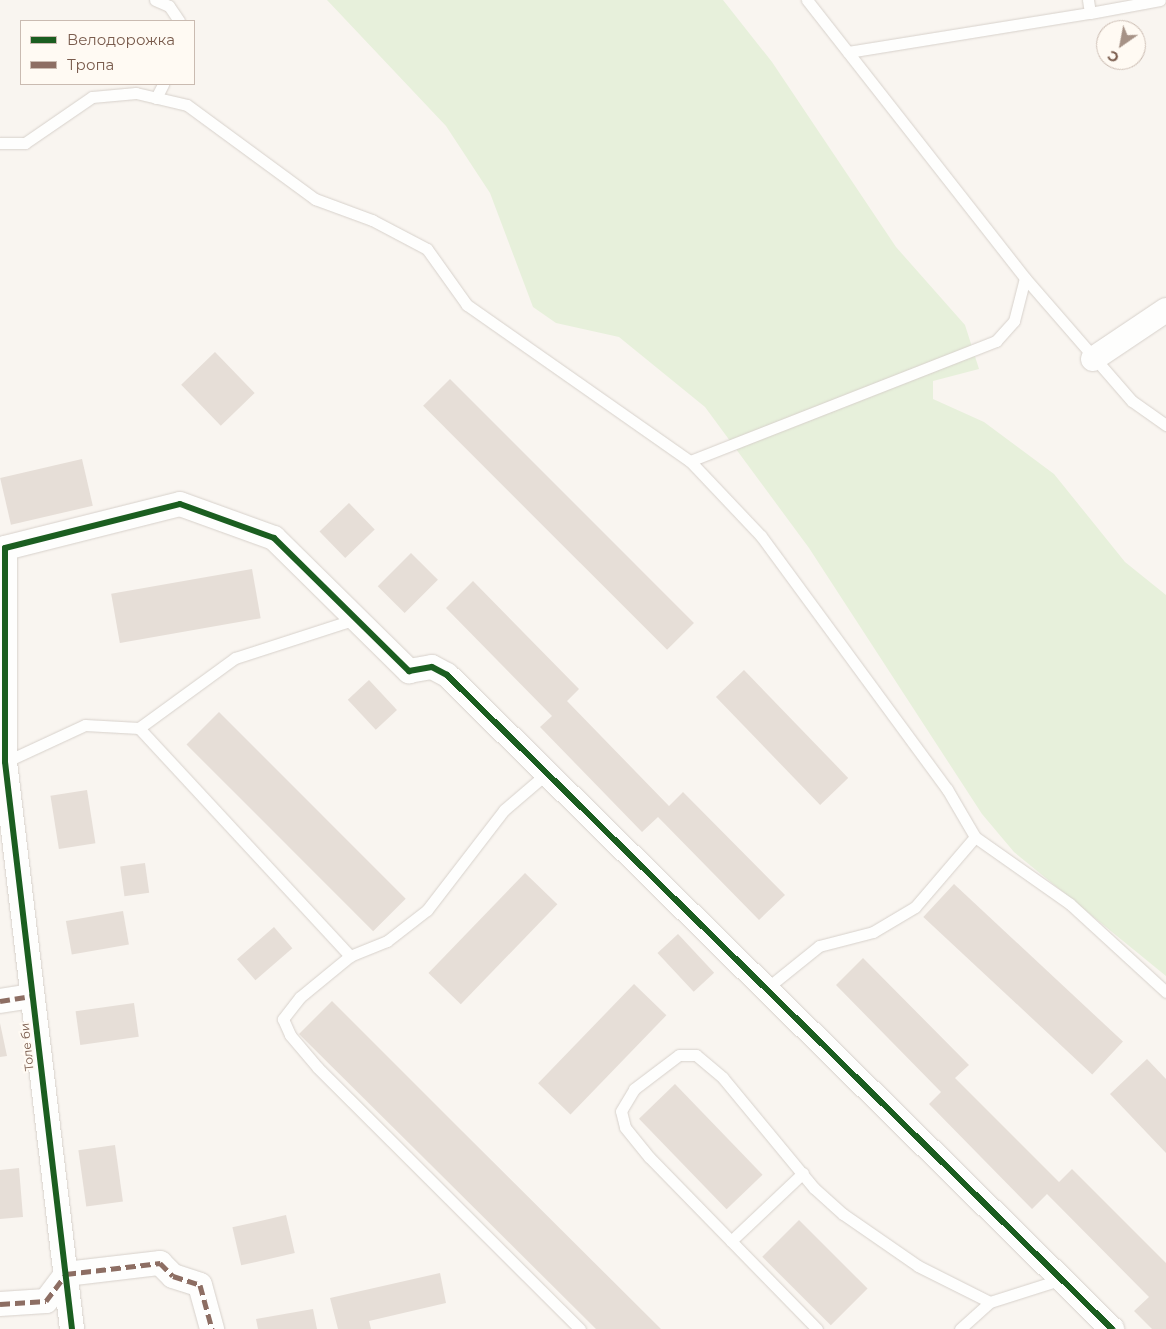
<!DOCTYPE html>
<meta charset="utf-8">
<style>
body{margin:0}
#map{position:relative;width:1166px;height:1329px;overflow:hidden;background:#f9f5f0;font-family:Montserrat,sans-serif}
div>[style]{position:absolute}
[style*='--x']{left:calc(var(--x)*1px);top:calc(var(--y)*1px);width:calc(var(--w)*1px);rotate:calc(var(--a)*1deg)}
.green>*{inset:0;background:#e7f0db}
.building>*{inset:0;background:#e6ded7;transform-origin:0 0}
.roads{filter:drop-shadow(0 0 1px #d7d1cb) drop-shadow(0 0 1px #d7d1cb)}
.lane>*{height:11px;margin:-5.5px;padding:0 5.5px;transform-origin:5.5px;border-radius:5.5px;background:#fefefd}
.street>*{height:24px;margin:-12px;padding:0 12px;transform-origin:12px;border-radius:12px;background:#fefefd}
.quiet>*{height:5px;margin-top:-2.5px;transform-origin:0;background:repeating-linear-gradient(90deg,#8d6e63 0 10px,transparent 0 15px)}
.cycleway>*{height:6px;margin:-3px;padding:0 3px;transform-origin:3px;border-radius:3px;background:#1b5e20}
span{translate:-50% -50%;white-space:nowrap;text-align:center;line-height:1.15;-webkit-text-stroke:4px #fffaf3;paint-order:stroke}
.street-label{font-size:12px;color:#7a5c4d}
.legend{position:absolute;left:20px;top:20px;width:175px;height:65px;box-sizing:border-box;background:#fffaf3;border:1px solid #cabbb1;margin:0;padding:6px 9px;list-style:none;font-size:15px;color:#7a5c4d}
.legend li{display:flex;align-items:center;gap:10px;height:25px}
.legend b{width:25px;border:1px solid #cabbb1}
.north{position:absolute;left:1096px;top:20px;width:50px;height:50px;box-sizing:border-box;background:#fffaf3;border:1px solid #cabbb1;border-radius:50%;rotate:213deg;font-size:14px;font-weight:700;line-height:20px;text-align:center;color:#7a5c4d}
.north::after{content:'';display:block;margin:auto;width:18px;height:22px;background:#a69286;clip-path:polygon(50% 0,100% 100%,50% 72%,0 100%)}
</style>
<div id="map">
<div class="green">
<div style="clip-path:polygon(327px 0,723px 0,772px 62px,896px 247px,965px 325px,979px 369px,933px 381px,933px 399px,984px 422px,1054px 474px,1125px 562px,1166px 595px,1166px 976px,1014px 852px,982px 814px,809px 548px,705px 407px,619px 337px,556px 323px,533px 307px,490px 193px,446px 126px)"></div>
</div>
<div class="building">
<div style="left:215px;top:352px;width:57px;height:47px;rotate:46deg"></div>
<div style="left:450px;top:379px;width:345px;height:38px;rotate:45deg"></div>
<div style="left:82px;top:459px;width:48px;height:84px;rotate:77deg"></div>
<div style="left:349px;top:503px;width:37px;height:41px;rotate:46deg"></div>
<div style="left:411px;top:553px;width:38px;height:47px;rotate:45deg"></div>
<div style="left:252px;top:569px;width:50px;height:143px;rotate:80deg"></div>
<div style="clip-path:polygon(473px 581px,579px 689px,567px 701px,669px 806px,683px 792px,785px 895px,759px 920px,658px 817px,642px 832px,540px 727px,552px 716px,446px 608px)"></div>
<div style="left:744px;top:670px;width:150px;height:39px;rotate:46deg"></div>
<div style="left:369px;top:680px;width:41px;height:29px;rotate:47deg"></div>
<div style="left:219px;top:712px;width:264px;height:46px;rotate:45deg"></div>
<div style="left:87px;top:790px;width:54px;height:37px;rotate:81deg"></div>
<div style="left:145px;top:863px;width:30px;height:25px;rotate:82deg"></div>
<div style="left:525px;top:873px;width:45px;height:139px;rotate:44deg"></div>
<div style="left:954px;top:884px;width:231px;height:45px;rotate:43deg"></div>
<div style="left:123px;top:911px;width:34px;height:58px;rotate:80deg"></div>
<div style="left:274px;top:927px;width:28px;height:49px;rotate:49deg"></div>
<div style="left:678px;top:934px;width:53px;height:28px;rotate:47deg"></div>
<div style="clip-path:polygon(863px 958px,969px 1065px,955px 1078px,1059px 1182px,1072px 1169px,1166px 1263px,1166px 1329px,1152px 1329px,1134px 1311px,1149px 1297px,1047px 1194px,1032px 1209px,929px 1104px,941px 1092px,836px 985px)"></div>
<div style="left:634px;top:984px;width:45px;height:138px;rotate:44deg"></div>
<div style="clip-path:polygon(332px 1001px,462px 1131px,661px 1329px,596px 1329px,429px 1163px,299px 1034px)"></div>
<div style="left:134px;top:1003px;width:34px;height:59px;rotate:82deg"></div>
<div style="clip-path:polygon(0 1023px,7px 1056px,0 1057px)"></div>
<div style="clip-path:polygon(1147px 1059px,1166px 1079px,1166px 1153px,1110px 1094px)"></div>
<div style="left:675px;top:1084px;width:126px;height:50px;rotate:46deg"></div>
<div style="left:115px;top:1145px;width:57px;height:37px;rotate:82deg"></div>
<div style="clip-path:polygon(19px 1168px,23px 1217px,0 1219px,0 1170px)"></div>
<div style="left:286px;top:1215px;width:39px;height:55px;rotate:77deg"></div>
<div style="left:799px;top:1220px;width:97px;height:52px;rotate:45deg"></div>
<div style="clip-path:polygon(440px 1273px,446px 1303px,369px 1321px,371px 1329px,338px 1329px,330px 1298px)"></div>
<div style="clip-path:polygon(313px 1309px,317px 1329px,258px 1329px,256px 1319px)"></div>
</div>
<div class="roads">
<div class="lane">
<div style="--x:155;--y:0;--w:15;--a:23"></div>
<div style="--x:169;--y:6;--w:18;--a:56"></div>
<div style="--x:807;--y:0;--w:353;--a:51.9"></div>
<div style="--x:1025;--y:278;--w:163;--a:49"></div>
<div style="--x:1132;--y:401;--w:42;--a:35.2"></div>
<div style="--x:1088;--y:0;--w:13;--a:81"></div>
<div style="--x:1090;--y:13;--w:71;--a:-10.5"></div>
<div style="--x:848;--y:52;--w:245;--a:-9.2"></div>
<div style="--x:156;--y:98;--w:16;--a:-63"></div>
<div style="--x:0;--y:143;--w:25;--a:0"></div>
<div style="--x:25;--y:143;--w:81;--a:-34.5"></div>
<div style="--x:92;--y:97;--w:44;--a:-5.2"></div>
<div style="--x:136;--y:93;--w:52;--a:13.2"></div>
<div style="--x:187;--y:105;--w:159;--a:36.3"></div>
<div style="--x:315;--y:199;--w:61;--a:20.2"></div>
<div style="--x:372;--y:220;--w:62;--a:27.8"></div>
<div style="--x:427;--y:249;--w:69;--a:54.5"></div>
<div style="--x:467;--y:305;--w:272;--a:35"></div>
<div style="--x:690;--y:461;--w:103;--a:46.6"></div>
<div style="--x:761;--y:536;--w:314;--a:53.7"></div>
<div style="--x:947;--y:789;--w:56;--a:59.7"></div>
<div style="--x:690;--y:461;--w:329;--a:-21.4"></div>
<div style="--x:996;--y:341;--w:27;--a:-48"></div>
<div style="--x:1014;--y:321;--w:44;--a:-75.7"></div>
<div style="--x:139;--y:728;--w:311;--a:47.2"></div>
<div style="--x:5;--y:762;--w:88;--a:-24.8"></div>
<div style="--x:85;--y:725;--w:54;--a:3.2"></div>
<div style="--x:139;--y:728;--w:119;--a:-36.1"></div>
<div style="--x:235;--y:658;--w:127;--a:-17.9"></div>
<div style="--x:546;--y:774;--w:55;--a:139.4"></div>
<div style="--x:504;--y:810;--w:126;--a:127.6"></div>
<div style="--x:427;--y:910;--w:51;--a:142.2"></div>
<div style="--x:387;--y:941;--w:40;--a:158"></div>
<div style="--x:350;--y:956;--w:65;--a:140.6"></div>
<div style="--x:300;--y:997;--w:28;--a:128"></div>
<div style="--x:283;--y:1019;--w:17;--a:66"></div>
<div style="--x:290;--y:1035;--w:43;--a:49.7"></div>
<div style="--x:318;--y:1068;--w:370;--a:44.9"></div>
<div style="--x:767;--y:988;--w:67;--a:-38.9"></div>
<div style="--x:819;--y:946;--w:56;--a:-14.5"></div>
<div style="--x:873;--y:932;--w:49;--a:-30.8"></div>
<div style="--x:915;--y:907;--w:92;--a:-49.4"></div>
<div style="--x:975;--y:837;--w:116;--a:35.2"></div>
<div style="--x:1070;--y:904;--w:130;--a:42.5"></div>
<div style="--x:731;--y:1241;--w:99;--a:-43.4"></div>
<div style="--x:817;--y:1329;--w:240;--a:-134.3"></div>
<div style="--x:649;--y:1157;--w:38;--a:-129"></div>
<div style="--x:625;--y:1127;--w:16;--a:-104"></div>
<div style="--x:621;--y:1111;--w:26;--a:-59"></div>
<div style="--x:634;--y:1089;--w:56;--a:-37.1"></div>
<div style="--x:679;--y:1055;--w:17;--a:0"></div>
<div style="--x:696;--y:1055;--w:35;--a:40"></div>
<div style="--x:723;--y:1078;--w:143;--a:50.4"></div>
<div style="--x:814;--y:1188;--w:39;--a:42"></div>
<div style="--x:843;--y:1214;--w:91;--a:34.7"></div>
<div style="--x:918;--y:1266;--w:80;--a:26.6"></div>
<div style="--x:960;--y:1329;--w:40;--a:-42"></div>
<div style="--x:990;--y:1302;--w:76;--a:-17.7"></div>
</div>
<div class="street">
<div style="--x:1093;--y:359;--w:88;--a:-33.9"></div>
<div style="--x:0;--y:1001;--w:32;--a:-9"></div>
<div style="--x:0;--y:1304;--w:46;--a:-3.7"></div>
<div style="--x:46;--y:1301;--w:34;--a:-53"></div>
<div style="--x:66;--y:1274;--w:95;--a:-6.7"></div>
<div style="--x:160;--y:1263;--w:18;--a:45"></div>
<div style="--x:173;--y:1276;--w:28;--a:18"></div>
<div style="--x:200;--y:1285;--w:46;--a:74.7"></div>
<div style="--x:72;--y:1329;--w:571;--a:-96.74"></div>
<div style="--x:5;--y:762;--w:214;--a:-90"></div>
<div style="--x:5;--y:548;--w:180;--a:-14.1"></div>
<div style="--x:180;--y:504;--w:100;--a:19.9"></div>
<div style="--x:274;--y:538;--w:190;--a:44.6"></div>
<div style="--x:409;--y:671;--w:23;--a:-10"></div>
<div style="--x:432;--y:667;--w:17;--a:28"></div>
<div style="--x:447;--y:675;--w:933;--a:44.52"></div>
</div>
</div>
<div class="quiet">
<div style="--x:0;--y:1001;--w:32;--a:-9"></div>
<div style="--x:0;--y:1304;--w:46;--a:-3.7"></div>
<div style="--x:46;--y:1301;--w:34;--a:-53"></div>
<div style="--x:66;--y:1274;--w:95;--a:-6.7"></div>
<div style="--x:160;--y:1263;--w:18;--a:45"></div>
<div style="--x:173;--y:1276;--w:28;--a:18"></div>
<div style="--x:200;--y:1285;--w:46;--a:74.7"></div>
</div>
<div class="cycleway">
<div style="--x:72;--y:1329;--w:571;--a:-96.74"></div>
<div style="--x:5;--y:762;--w:214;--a:-90"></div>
<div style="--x:5;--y:548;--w:180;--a:-14.1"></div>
<div style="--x:180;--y:504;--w:100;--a:19.9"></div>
<div style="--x:274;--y:538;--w:190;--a:44.6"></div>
<div style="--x:409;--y:671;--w:23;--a:-10"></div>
<div style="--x:432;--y:667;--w:17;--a:28"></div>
<div style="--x:447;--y:675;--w:933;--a:44.52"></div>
</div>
<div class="street-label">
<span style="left:27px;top:1047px;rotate:-96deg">Толе би</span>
</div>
<ul class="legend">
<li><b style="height:6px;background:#1b5e20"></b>Велодорожка</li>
<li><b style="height:6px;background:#8d6e63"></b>Тропа</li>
</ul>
<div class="north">С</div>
</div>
